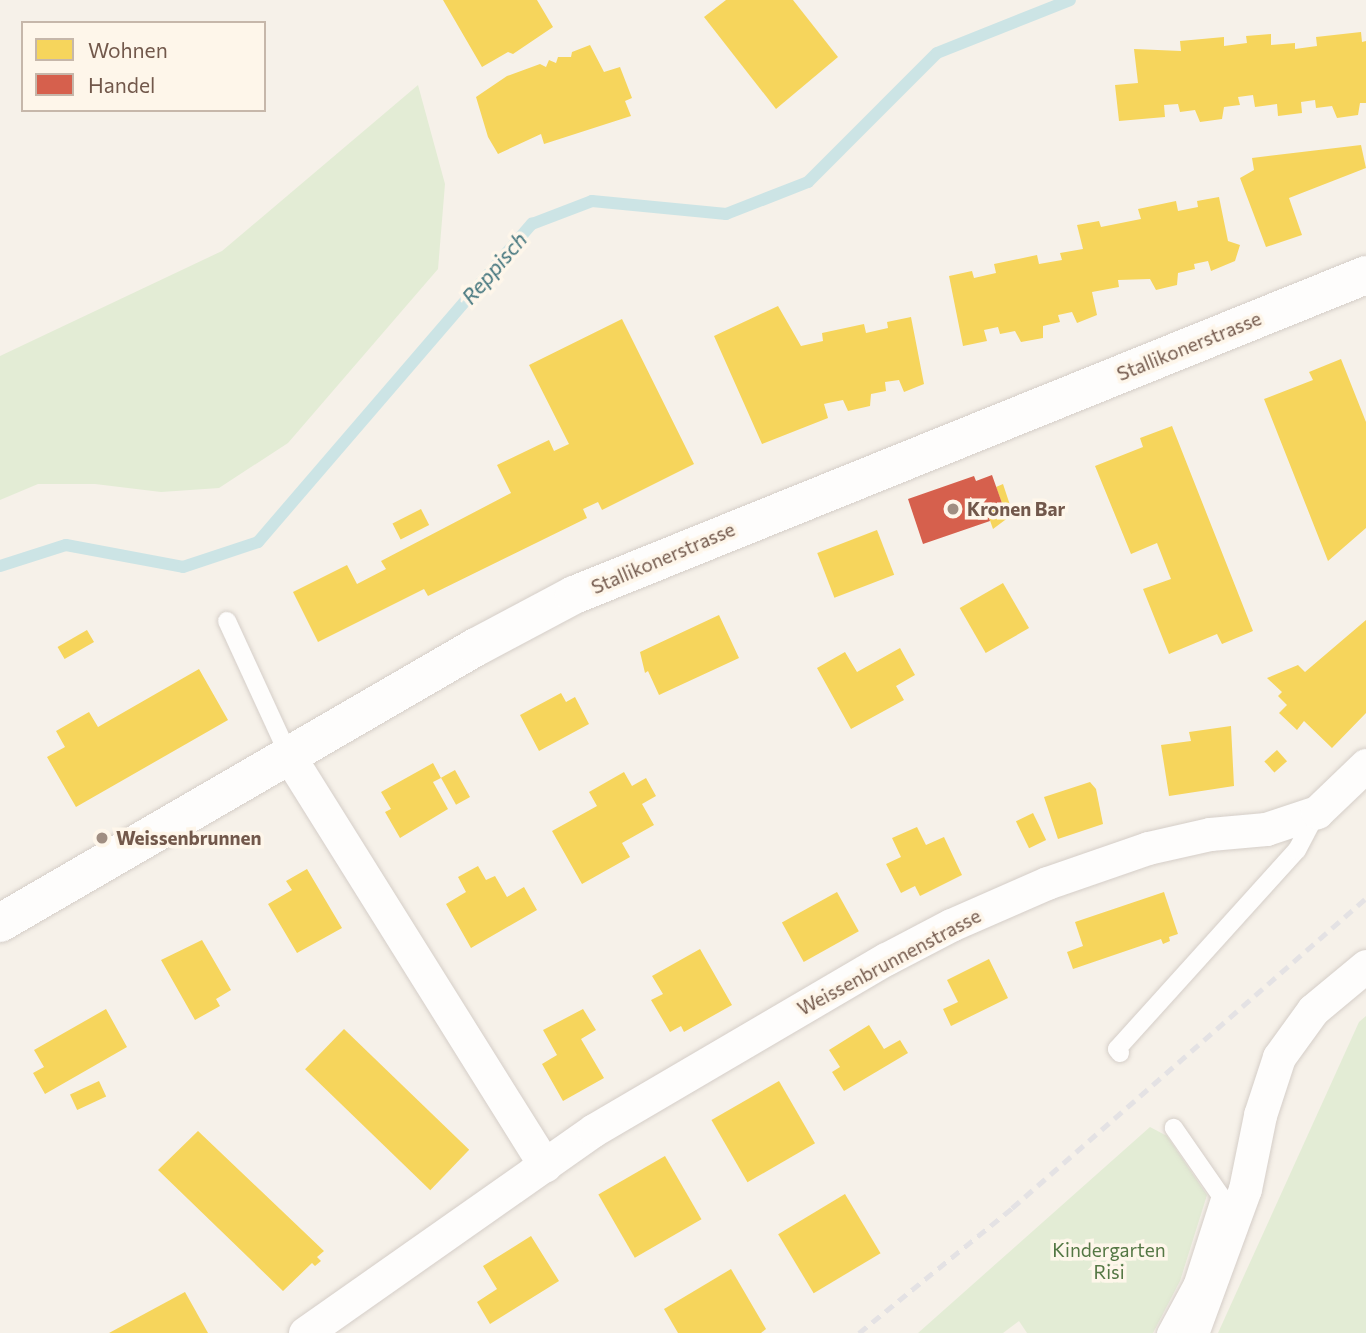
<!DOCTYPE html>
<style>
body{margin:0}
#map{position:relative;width:1366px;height:1333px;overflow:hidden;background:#f6f1e9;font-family:Commissioner,sans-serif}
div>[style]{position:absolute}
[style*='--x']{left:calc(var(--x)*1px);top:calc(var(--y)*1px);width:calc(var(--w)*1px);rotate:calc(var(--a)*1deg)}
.green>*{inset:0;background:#e3ecd5}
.homes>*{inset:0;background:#f6d55c;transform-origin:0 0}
.shops>*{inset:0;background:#d6604d}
.stream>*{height:12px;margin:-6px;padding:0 6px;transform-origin:6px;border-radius:6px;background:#cce4e5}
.roads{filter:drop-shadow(0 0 2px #d5cec8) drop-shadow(0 0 2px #d5cec8)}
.service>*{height:18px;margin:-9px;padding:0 9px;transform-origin:9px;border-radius:9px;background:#fefdfc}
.minor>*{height:33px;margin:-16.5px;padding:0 16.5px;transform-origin:16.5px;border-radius:16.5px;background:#fefdfc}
.tertiary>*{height:38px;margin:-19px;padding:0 19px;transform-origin:19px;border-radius:19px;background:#fefdfc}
.rail>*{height:5px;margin-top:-2.5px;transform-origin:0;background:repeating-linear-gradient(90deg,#e4e2e4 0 10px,transparent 0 17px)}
.dots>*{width:19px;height:19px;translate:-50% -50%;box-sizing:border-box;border:4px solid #fef6ea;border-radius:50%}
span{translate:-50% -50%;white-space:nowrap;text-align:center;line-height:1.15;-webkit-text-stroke:7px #fef6ea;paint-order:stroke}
.street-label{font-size:19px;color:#72584b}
.poi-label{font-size:19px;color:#72584b;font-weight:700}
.left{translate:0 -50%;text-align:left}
.park-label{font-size:19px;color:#547744}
.water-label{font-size:21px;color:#43757d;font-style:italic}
.legend{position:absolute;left:21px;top:21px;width:245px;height:91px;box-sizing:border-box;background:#fef6ea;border:2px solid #c6b7aa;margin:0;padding:9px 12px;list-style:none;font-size:21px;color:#72584b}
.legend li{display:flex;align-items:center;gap:14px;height:35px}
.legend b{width:35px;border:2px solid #c6b7aa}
</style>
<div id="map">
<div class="green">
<div style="clip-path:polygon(418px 85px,445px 184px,438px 269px,288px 443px,219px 488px,161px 492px,95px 484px,38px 484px,0 500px,0 356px,222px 251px)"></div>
<div style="clip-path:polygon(1366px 1016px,1366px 1333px,1218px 1333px,1359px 1022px)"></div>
<div style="clip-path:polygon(1150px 1127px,1167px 1136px,1207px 1195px,1180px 1281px,1153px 1333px,1027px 1333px,1019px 1321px,1003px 1333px,918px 1333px)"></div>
</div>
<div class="homes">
<div style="clip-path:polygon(443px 0,537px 0,553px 27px,513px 54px,508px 52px,482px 67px)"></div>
<div style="clip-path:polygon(726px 0,793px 0,838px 57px,776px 109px,704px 17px)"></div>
<div style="clip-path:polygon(1361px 32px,1362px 42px,1366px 41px,1366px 103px,1360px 103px,1358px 115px,1337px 118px,1332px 106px,1316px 108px,1315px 100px,1301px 102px,1302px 113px,1278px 116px,1277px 104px,1255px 107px,1253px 95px,1238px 97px,1240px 105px,1224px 107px,1222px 119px,1200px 122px,1195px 110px,1180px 112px,1178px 104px,1164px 105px,1165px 117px,1119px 121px,1115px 85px,1138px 83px,1134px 49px,1181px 51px,1180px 41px,1224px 37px,1224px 46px,1247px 43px,1246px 36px,1271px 34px,1271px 45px,1295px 43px,1295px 49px,1317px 46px,1316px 37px)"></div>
<div style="clip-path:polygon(590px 45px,604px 72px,620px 67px,632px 98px,625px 101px,631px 116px,544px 144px,541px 134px,498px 154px,488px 137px,476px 97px,507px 76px,540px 64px,546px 67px,549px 60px,556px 63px,558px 57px,571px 57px,572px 52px)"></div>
<div style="clip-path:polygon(1361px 145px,1366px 168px,1289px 198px,1302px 235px,1266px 247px,1240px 178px,1254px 170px,1252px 158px)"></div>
<div style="clip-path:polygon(1219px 197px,1228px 241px,1240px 245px,1235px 261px,1211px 271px,1208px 261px,1194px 264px,1195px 269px,1178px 273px,1177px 285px,1156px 290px,1150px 279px,1118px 280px,1119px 287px,1092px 292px,1097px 315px,1077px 323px,1072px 312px,1058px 315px,1060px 322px,1043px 326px,1043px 338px,1021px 342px,1015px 331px,1000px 334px,998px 327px,984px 330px,987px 341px,963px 346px,949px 276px,972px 271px,974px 278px,996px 273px,994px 264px,1037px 255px,1039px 264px,1062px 260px,1060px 253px,1083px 249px,1077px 225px,1099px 221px,1101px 227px,1141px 219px,1138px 209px,1176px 201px,1178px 211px,1198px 207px,1197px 201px)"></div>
<div style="clip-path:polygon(778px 306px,801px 346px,823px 341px,822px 333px,864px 324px,866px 333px,888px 328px,887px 322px,911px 317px,924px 384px,904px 392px,899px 380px,885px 382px,886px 391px,871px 394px,870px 406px,848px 411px,843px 400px,828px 403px,824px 404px,828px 418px,762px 444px,714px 336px)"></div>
<div style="clip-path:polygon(622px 319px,694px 464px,602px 510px,598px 502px,583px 509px,587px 518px,428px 596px,424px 589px,318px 642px,293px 592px,347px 565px,357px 584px,386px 569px,381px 561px,511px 493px,497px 465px,549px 440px,554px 451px,569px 444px,529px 365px)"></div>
<div style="clip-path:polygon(1341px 359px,1366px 422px,1366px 528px,1328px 561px,1264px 399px,1313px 380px,1309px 372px)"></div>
<div style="clip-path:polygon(1172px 426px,1253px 631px,1222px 644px,1217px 634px,1169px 654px,1143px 589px,1171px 579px,1157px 543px,1131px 554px,1095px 466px,1143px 447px,1140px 438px)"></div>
<div style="clip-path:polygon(1003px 484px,1013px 514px,993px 529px,987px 512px,1003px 506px,996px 487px)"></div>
<div style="left:421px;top:509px;width:18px;height:32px;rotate:63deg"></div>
<div style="left:877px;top:530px;width:48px;height:64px;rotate:69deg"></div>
<div style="left:1003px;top:583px;width:52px;height:50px;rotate:60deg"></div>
<div style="clip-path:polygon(719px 615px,739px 658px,659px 695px,648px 671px,645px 673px,640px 652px)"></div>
<div style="clip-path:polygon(1366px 620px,1366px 713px,1332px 748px,1304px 721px,1297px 730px,1279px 713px,1287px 705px,1278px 696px,1282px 692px,1267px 678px,1298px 665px,1305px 672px)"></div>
<div style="left:87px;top:630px;width:14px;height:34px;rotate:60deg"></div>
<div style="clip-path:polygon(900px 648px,915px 675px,896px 686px,904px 700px,851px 729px,817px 668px,845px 652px,857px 672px)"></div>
<div style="clip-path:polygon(199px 669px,228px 720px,76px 807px,47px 757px,65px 747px,56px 731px,89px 712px,98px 727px)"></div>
<div style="clip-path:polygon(561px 693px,566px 702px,575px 697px,589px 724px,539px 751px,520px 715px)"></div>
<div style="clip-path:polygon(1231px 726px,1234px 786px,1169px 796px,1161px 745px,1191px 741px,1189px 732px)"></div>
<div style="left:1277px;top:750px;width:15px;height:17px;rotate:48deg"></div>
<div style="clip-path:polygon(433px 763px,441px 778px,433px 782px,448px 809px,400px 838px,385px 812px,391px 809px,381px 792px)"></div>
<div style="left:455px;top:770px;width:31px;height:16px;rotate:61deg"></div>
<div style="clip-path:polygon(624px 772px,632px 786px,646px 778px,656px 796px,642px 804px,654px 825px,622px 843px,630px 857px,582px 884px,552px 831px,597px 806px,589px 792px)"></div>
<div style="clip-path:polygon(1090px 782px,1096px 789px,1103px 824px,1058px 839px,1044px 797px)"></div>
<div style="left:1033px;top:813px;width:30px;height:19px;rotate:64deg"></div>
<div style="clip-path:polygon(917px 827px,926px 845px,944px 837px,962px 875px,920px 896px,915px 886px,901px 893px,886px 864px,901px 857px,892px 838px)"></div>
<div style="clip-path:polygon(478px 866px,486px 880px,495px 876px,507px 897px,524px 887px,537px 910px,471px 948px,446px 904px,466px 892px,458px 877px)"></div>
<div style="clip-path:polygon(307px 869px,342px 928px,297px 953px,268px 904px,292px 890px,286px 881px)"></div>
<div style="left:837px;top:892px;width:45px;height:63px;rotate:61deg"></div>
<div style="clip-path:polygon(1164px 892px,1178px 934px,1169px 937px,1170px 941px,1163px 944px,1161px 939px,1073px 969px,1067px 952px,1083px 946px,1075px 922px)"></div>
<div style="clip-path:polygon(202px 940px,231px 990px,216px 999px,220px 1006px,195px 1020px,161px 960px)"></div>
<div style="clip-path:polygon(700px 949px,732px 1005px,684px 1032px,681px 1026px,670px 1032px,651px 1000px,663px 994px,652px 976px)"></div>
<div style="clip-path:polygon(989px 959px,1008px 998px,951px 1026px,943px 1009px,958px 1002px,947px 980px)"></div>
<div style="clip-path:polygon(106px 1009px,127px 1047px,45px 1094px,33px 1073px,44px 1067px,34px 1050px)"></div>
<div style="clip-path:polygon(583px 1009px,596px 1030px,581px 1039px,604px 1078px,563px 1101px,542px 1064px,557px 1055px,543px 1030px)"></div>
<div style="clip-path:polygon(869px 1025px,884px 1049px,900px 1040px,908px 1053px,844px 1091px,832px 1072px,840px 1067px,829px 1050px)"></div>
<div style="left:344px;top:1029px;width:174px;height:56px;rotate:44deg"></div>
<div style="left:99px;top:1081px;width:17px;height:32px;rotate:65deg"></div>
<div style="left:779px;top:1081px;width:72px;height:78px;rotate:60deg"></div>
<div style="clip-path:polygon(198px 1131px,324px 1251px,317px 1257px,321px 1261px,315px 1266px,312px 1263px,283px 1291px,158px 1170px)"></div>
<div style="left:665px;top:1156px;width:73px;height:77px;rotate:60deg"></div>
<div style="left:845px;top:1194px;width:69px;height:78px;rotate:59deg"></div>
<div style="clip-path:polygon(531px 1236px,559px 1281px,490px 1324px,477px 1302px,497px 1289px,483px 1266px)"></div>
<div style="clip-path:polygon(731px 1269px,766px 1329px,761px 1333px,678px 1333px,664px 1309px)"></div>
<div style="clip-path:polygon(185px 1292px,208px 1333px,109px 1333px)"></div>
</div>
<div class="shops">
<div style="clip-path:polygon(992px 475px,1003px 506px,987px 512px,990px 521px,923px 544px,908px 499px,974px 476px,976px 481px)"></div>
</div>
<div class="stream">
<div style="--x:0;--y:566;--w:69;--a:-17.7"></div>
<div style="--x:66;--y:545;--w:119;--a:10.6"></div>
<div style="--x:183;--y:567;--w:79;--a:-18.4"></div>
<div style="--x:258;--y:542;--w:420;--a:-49.3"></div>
<div style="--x:532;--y:224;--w:64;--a:-21"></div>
<div style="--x:592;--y:201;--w:135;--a:5.5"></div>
<div style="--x:726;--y:214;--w:88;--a:-21.3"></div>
<div style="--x:808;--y:182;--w:182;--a:-45"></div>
<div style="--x:937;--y:53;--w:143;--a:-21.7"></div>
</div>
<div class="roads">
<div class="service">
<div style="--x:227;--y:621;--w:149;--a:65.3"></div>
<div style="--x:1120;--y:1053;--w:5;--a:-127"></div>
<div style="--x:1117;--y:1049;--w:268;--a:-47.9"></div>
<div style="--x:1297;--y:850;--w:43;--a:-62.2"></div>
<div style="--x:1166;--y:1333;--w:57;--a:-61.6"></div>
<div style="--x:1193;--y:1283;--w:91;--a:-72.2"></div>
<div style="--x:1221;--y:1196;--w:83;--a:-124.7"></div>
</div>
<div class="minor">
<div style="--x:289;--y:756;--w:483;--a:58"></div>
<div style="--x:305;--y:1333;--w:353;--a:-35.1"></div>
<div style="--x:594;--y:1130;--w:338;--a:-30.4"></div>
<div style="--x:886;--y:959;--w:73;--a:-27.6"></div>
<div style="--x:951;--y:925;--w:105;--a:-23.6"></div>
<div style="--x:1047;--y:883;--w:107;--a:-19.1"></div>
<div style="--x:1148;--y:848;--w:64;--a:-12.7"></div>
<div style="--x:1210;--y:834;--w:56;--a:-5.1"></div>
<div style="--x:1266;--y:829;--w:54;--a:-18.4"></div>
<div style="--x:1317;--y:812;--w:68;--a:-43.8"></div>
<div style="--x:1192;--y:1333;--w:153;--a:-69.8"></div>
<div style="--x:1245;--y:1189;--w:76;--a:-78.5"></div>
<div style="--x:1260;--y:1115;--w:61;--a:-71.9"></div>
<div style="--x:1279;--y:1057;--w:58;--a:-54.1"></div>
<div style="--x:1313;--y:1010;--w:69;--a:-39.7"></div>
</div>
<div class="tertiary">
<div style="--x:0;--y:923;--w:550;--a:-30.11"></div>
<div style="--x:476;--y:647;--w:111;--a:-28"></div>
<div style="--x:574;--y:595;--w:854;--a:-22"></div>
</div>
</div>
<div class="rail">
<div style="--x:859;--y:1333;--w:198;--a:-39.2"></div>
<div style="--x:1012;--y:1208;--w:471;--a:-41.2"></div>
</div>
<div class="dots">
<div style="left:953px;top:509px;background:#a08e82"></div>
<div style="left:102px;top:838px;background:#a08e82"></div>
</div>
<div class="street-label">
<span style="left:1189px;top:346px;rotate:-22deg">Stallikonerstrasse</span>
<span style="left:663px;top:558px;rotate:-23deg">Stallikonerstrasse</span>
<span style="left:889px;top:962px;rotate:-28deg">Weissenbrunnenstrasse</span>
</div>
<div class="poi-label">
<span class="left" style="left:967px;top:509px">Kronen Bar</span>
<span class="left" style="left:116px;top:838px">Weissenbrunnen</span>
</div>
<div class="park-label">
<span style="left:1109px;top:1261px">Kindergarten<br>Risi</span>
</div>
<div class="water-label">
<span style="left:494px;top:268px;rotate:-49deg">Reppisch</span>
</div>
<ul class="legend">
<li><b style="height:19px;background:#f6d55c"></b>Wohnen</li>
<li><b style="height:19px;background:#d6604d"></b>Handel</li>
</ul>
</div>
